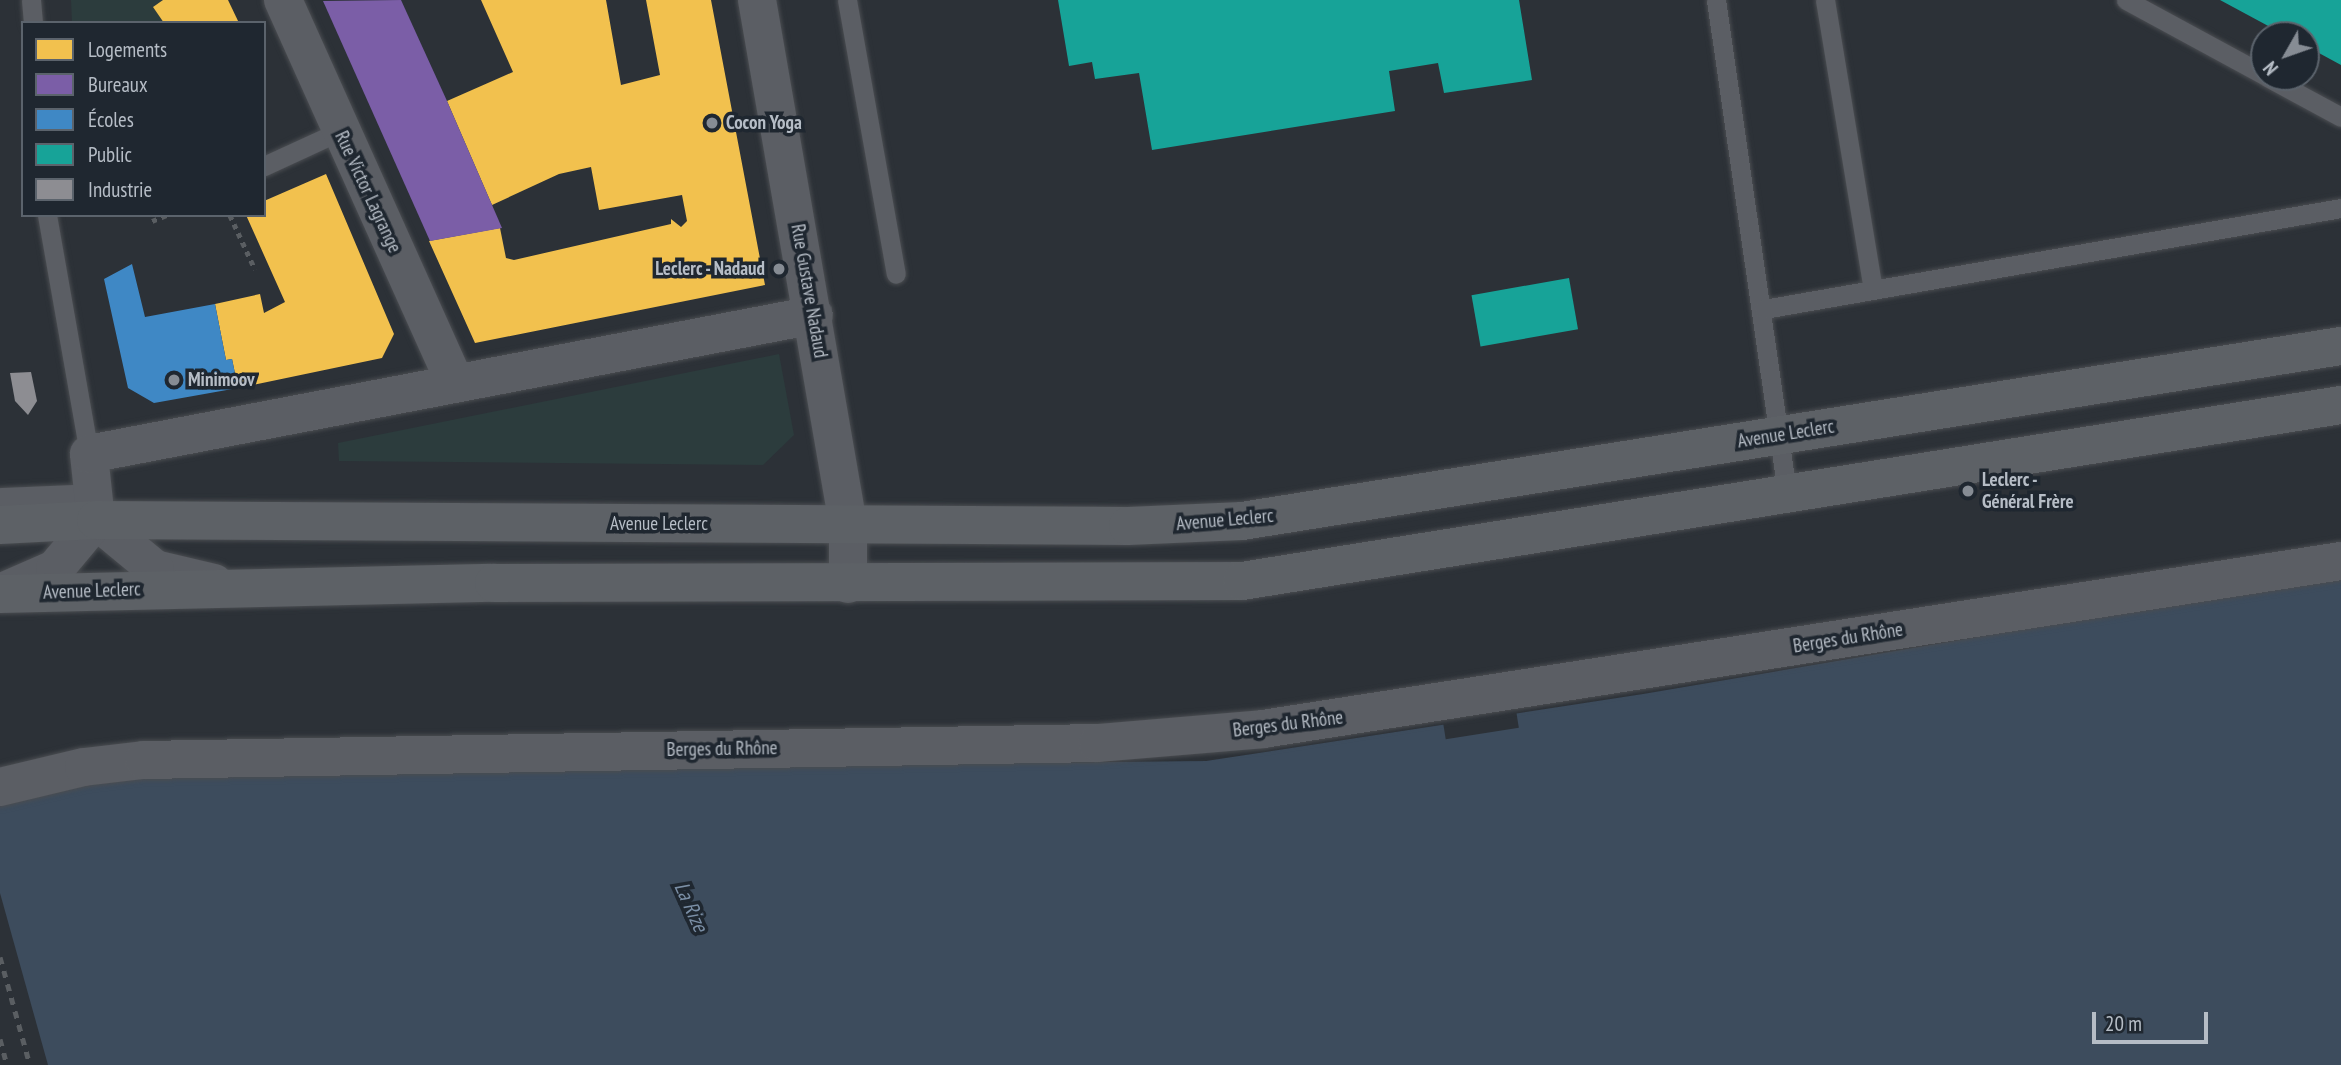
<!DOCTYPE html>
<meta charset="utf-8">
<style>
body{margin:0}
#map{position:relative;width:2341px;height:1065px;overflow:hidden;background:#2c3137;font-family:"PT Sans Narrow",sans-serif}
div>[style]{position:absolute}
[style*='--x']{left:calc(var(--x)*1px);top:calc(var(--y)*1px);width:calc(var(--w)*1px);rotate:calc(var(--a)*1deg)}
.green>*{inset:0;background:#2c3c3d}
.water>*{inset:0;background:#3d4c5d}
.pier>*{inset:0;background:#2c3137;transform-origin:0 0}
.homes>*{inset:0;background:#f2c14e}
.offices>*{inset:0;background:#7b5ea7}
.schools>*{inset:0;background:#3f88c5}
.public>*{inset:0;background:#17a398;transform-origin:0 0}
.industry>*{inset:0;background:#8d8d92}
.path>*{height:4.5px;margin-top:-2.25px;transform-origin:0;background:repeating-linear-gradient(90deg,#5a5e62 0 5px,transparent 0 10px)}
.roads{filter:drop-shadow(0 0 2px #4a4d51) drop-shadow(0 0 2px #4a4d51)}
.lane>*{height:19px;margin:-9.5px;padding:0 9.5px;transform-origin:9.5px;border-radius:9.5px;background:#5b5e64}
.street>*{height:38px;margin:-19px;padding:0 19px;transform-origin:19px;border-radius:19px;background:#5b5e64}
.primary>*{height:38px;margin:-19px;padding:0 19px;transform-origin:19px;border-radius:19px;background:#5d6166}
.rail>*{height:5px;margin-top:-2.5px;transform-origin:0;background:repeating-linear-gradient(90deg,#5a5e62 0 7px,transparent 0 14px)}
.dots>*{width:19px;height:19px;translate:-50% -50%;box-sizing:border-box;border:4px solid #1f2730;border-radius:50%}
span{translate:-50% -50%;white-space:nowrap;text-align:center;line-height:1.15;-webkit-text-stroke:7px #1f2730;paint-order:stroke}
.poi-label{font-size:19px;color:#b6bdc6;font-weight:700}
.left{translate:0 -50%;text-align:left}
.right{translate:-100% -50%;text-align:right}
.street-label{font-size:19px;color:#b6bdc6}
.water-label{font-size:21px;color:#7b8fa6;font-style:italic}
.legend{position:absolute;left:21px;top:21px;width:245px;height:196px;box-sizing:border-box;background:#1f2730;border:2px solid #5b636c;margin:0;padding:9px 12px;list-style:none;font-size:21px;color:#b6bdc6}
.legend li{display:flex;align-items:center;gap:14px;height:35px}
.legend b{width:35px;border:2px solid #5b636c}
.north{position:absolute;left:2250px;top:21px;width:70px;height:70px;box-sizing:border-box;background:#1f2730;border:2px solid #5b636c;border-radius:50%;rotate:230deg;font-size:19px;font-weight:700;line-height:28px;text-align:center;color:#b6bdc6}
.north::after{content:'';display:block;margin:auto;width:24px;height:32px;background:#868c94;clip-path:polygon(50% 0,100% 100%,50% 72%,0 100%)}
.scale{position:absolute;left:2092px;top:1012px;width:116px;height:32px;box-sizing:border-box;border:4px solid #b6bdc6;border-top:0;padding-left:9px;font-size:21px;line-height:24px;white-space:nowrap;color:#b6bdc6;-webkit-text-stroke:5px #1f2730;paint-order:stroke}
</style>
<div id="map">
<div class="green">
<div style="clip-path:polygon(71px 0,163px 0,153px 7px,164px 23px,72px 23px)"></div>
<div style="clip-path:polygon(779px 354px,794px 435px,763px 465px,339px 461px,338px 443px)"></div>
</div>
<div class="water">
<div style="clip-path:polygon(2341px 575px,2341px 1065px,0 1065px,0 802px,19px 797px,169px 772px,1206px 761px,1643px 694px)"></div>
</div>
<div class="pier">
<div style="left:1516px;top:710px;width:18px;height:74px;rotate:81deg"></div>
<div style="clip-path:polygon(0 893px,48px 1065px,0 1065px)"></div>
</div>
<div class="homes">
<div style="clip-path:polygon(163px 0,228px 0,239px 23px,164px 23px,153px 7px)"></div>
<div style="clip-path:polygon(481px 0,606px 0,621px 85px,660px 75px,646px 0,711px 0,765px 285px,475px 343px,429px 241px,500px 228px,506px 258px,514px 260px,671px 224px,671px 219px,681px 227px,687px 221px,682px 195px,599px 210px,591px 167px,559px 174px,492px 205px,447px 101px,513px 72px)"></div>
<div style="clip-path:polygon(326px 174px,394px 334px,382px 358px,238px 388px,232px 359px,226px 360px,215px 304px,260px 294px,264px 313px,285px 302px,246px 215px,264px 215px,264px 201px)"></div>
</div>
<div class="offices">
<div style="clip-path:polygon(401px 0,447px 101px,502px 228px,430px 241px,323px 1px)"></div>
</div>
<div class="schools">
<div style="clip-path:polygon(132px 264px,145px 317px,215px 304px,226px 360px,232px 359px,238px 388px,154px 403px,128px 388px,104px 279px)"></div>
</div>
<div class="public">
<div style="clip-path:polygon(1058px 0,1519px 0,1532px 80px,1444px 93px,1438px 63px,1389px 71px,1395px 111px,1152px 150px,1139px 73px,1095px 79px,1092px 62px,1069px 66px)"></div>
<div style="clip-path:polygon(2220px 0,2341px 0,2341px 65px,2306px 46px,2306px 35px,2285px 35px)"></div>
<div style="left:1569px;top:278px;width:52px;height:99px;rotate:80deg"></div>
</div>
<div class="industry">
<div style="clip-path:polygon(31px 372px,37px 401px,28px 415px,15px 401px,10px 373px)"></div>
</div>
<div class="path">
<div style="--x:230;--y:215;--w:60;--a:65.2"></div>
<div style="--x:152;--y:221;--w:16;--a:-22"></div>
</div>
<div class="roads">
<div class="lane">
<div style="--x:31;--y:0;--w:23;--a:85"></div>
<div style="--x:847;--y:0;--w:278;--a:79.9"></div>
<div style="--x:1716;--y:0;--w:499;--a:81.8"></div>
<div style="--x:1825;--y:0;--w:293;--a:80.6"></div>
<div style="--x:2126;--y:0;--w:157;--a:28.5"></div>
<div style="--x:2267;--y:77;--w:84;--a:28.4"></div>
<div style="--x:264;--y:166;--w:84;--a:-24.7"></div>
<div style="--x:47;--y:215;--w:243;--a:80"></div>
<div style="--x:1764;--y:309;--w:586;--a:-9.93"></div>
<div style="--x:0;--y:497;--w:94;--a:-2.4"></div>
</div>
<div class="street">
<div style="--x:283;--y:0;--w:420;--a:65.8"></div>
<div style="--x:757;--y:0;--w:532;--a:80.15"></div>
<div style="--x:848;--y:524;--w:60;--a:90"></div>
<div style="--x:214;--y:583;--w:61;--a:-166.7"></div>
<div style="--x:155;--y:569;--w:77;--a:-140.3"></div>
<div style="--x:96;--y:520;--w:66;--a:-96.1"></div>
<div style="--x:89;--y:454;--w:738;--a:-10.85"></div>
<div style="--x:0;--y:593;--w:60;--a:-23.6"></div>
<div style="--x:55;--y:569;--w:64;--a:-50.1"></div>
<div style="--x:0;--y:787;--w:86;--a:-13.4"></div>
<div style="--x:84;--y:767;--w:60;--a:-6.7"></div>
<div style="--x:144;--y:760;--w:954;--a:-1.02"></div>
<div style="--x:1098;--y:743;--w:166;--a:-4.8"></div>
<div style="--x:1263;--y:729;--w:1091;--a:-8.86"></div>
</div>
<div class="primary">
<div style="--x:0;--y:525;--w:96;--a:-3"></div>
<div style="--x:96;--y:520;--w:1032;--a:0.33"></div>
<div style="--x:1128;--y:526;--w:114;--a:-2.5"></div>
<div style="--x:1242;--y:521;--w:1113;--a:-9.05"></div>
<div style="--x:0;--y:594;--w:494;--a:-1.3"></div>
<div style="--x:494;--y:583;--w:748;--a:-0.15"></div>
<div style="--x:1242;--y:581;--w:1113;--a:-9.1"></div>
</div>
</div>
<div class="rail">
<div style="--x:0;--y:957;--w:112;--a:74.5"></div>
<div style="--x:0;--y:1039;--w:27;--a:75"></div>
</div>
<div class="dots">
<div style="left:712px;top:123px;background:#868c94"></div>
<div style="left:779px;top:269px;background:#868c94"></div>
<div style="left:174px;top:380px;background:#868c94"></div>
<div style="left:1968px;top:491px;background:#868c94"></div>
</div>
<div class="poi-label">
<span class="left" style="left:726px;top:123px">Cocon Yoga</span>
<span class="right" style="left:765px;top:269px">Leclerc - Nadaud</span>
<span class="left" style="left:188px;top:380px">Minimoov</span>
<span class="left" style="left:1982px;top:491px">Leclerc -<br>Général Frère</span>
</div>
<div class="street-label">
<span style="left:368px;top:192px;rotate:65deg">Rue Victor Lagrange</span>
<span style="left:809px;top:291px;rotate:80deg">Rue Gustave Nadaud</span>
<span style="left:1786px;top:434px;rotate:-9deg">Avenue Leclerc</span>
<span style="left:1225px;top:520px;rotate:-5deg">Avenue Leclerc</span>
<span style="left:659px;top:524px">Avenue Leclerc</span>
<span style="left:92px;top:591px;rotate:-2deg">Avenue Leclerc</span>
<span style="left:1848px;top:638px;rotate:-9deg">Berges du Rhône</span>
<span style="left:1288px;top:724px;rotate:-7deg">Berges du Rhône</span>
<span style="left:722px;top:749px;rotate:-1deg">Berges du Rhône</span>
</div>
<div class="water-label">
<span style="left:691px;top:907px;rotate:66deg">La Rize</span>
</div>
<ul class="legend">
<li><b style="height:19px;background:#f2c14e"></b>Logements</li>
<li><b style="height:19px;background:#7b5ea7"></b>Bureaux</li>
<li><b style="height:19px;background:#3f88c5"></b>Écoles</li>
<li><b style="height:19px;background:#17a398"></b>Public</li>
<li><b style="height:19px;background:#8d8d92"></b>Industrie</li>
</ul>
<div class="north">N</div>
<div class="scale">20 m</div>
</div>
